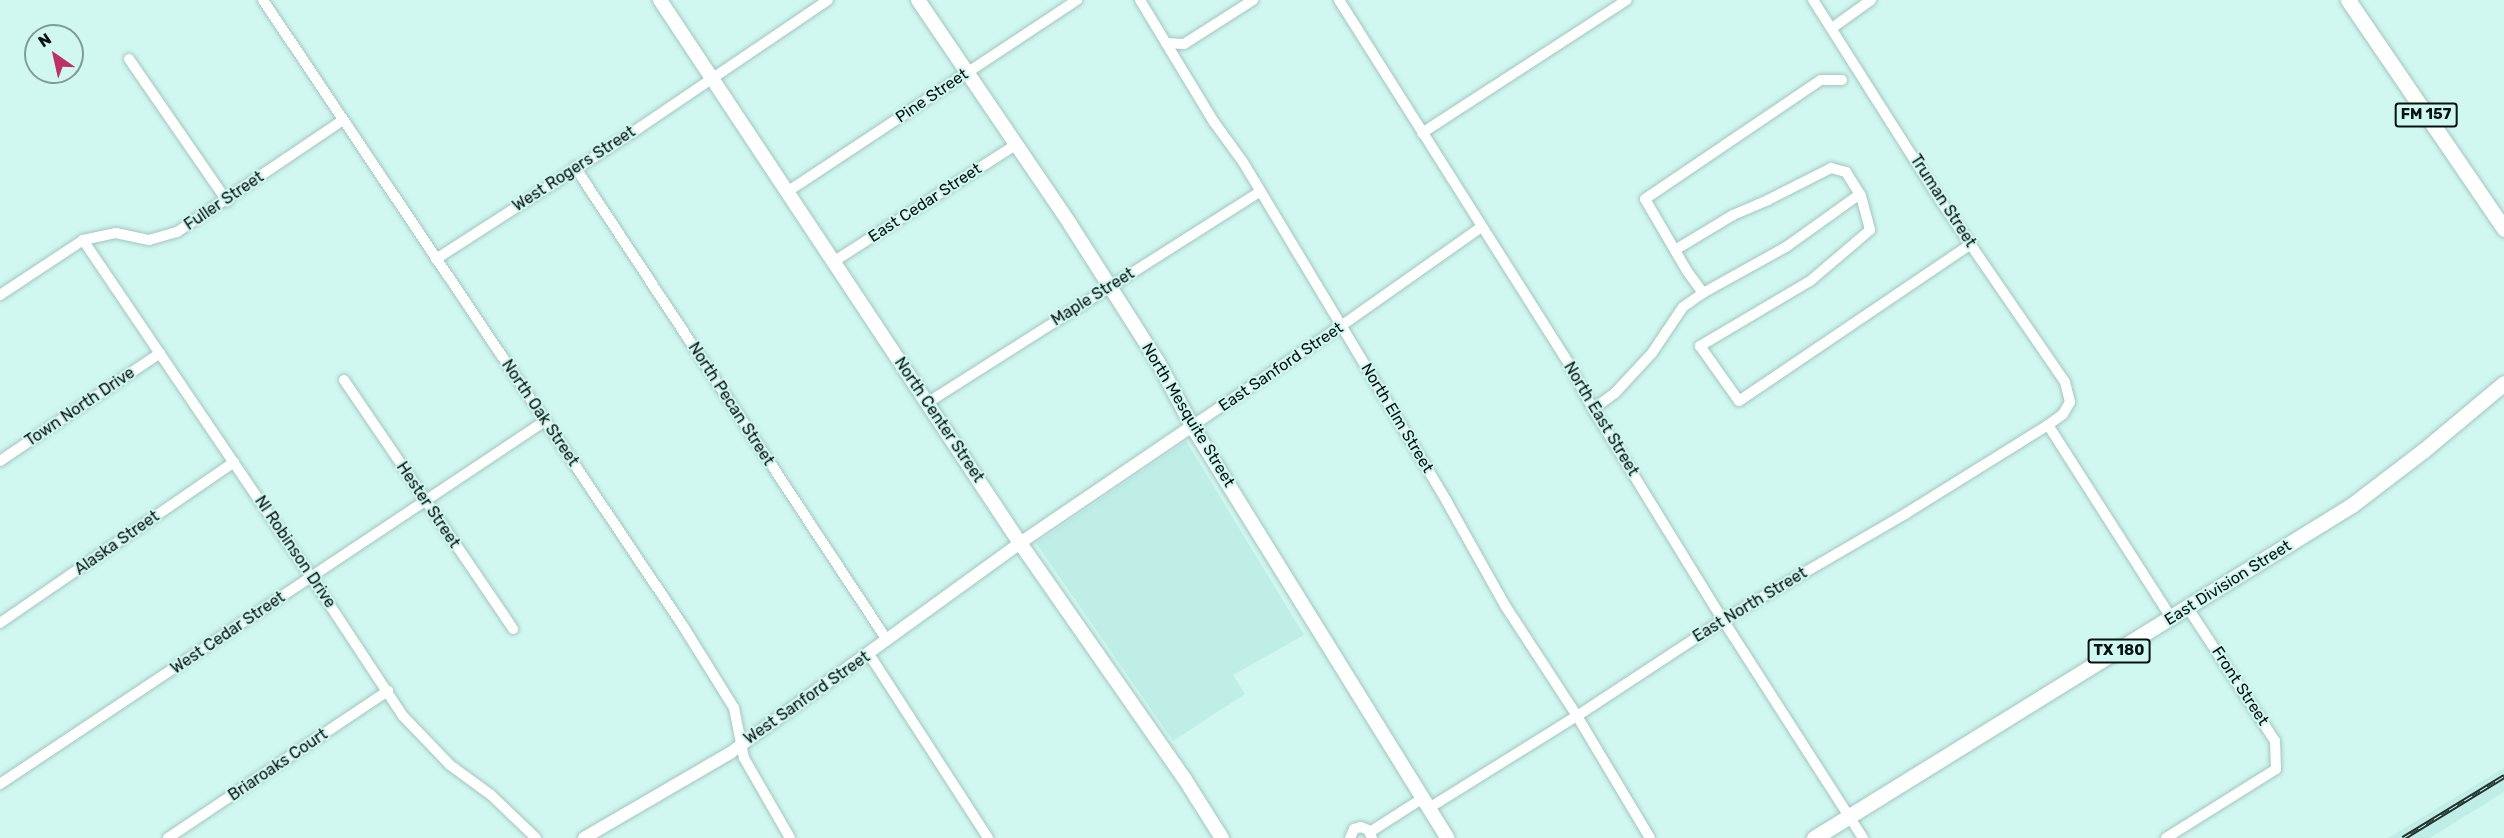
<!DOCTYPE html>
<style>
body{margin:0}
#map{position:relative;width:2504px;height:838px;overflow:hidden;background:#d1f8f0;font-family:Rubik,sans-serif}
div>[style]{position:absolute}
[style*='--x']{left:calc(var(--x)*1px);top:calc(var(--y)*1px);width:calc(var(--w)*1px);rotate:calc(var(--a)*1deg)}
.built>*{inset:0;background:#beeee6}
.roads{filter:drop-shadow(0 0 2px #a2c7c0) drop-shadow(0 0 2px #a2c7c0)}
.minor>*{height:10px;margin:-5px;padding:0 5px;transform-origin:5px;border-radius:5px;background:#fff}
.tertiary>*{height:12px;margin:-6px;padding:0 6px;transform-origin:6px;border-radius:6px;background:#fff}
.secondary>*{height:14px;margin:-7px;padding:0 7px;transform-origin:7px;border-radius:7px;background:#fff}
.primary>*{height:15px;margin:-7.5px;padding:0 7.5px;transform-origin:7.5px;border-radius:7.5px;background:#fff}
.rail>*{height:5px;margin-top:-2.5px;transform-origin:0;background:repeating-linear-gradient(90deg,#d1f8f0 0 9px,#21322f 0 18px);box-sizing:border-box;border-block:2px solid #21322f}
span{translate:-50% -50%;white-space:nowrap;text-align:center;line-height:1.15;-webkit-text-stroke:4.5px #d1f8f0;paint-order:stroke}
.shield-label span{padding:2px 4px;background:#d1f8f0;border:2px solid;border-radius:4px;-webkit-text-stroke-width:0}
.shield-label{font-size:15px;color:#051210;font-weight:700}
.street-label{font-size:16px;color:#051210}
.north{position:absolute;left:24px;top:24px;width:60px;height:60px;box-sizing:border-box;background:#d1f8f0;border:2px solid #7f9c96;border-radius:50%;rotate:326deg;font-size:16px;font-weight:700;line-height:24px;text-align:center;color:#051210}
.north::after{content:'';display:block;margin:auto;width:21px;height:27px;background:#bd3165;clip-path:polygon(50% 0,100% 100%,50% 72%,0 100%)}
</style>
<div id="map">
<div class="built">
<div style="clip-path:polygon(1186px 441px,1304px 635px,1233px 675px,1245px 694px,1173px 741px,1036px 543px)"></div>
<div style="clip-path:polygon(2504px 768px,2504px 792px,2430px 838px,2388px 838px)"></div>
</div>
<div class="roads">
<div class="minor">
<div style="--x:263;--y:0;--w:754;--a:56.14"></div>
<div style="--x:683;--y:626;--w:97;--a:58.1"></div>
<div style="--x:734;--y:708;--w:51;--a:78.7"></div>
<div style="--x:744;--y:758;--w:92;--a:60.1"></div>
<div style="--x:1140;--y:0;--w:143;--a:58.8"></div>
<div style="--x:1214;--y:122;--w:49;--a:54.1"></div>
<div style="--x:1243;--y:162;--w:397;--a:59"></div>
<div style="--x:1447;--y:502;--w:120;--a:60.7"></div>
<div style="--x:1506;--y:607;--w:130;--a:56.9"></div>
<div style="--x:1577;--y:716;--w:142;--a:59.1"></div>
<div style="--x:1339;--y:0;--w:433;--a:57.7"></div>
<div style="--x:1570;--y:366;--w:49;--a:61.9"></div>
<div style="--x:1593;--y:409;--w:248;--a:58.4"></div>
<div style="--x:1723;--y:620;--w:259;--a:57.3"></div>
<div style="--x:1832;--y:28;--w:48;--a:-35.7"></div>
<div style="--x:1166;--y:43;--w:18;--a:3"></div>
<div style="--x:1184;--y:44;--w:82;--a:-32.5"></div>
<div style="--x:129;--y:59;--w:173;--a:55.4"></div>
<div style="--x:1422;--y:133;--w:244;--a:-33"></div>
<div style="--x:575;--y:167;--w:567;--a:56.59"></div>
<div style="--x:787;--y:192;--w:348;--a:-33.5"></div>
<div style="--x:83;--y:240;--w:408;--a:55.9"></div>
<div style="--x:312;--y:578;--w:165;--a:56.6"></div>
<div style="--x:403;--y:716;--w:68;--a:46.2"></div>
<div style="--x:450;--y:765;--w:51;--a:36.2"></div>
<div style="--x:491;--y:795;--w:62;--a:43.7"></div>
<div style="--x:1675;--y:250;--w:68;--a:-31.1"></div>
<div style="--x:1733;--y:215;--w:38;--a:-23"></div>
<div style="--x:1768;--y:200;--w:71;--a:-26.9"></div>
<div style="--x:1831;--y:168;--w:16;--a:15"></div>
<div style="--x:1846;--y:172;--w:28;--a:58"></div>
<div style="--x:1861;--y:196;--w:35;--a:75"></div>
<div style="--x:1870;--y:230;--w:79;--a:139.6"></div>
<div style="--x:1810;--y:281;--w:128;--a:149.4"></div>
<div style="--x:1700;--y:346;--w:67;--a:54.7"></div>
<div style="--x:1739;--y:401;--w:280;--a:-34.1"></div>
<div style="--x:436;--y:259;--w:242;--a:-32.8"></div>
<div style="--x:639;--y:128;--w:228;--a:-34.1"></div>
<div style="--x:833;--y:262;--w:219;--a:-32.7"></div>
<div style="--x:1703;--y:293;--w:95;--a:-29"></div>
<div style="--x:1786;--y:247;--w:91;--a:-35.6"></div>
<div style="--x:0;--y:295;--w:100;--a:-33.5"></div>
<div style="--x:83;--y:240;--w:34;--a:-12"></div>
<div style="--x:116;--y:233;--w:34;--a:12"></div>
<div style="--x:149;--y:240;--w:29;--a:-16"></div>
<div style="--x:177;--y:232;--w:200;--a:-34"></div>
<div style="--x:344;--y:380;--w:301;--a:55.8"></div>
<div style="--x:927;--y:403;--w:394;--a:-32.4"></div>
<div style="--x:1593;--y:409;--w:27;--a:-36"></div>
<div style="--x:1615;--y:393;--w:54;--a:-47.2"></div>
<div style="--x:1652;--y:353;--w:55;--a:-56"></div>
<div style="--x:1683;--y:307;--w:24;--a:-35"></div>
<div style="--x:1703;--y:293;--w:27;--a:-126"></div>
<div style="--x:1687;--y:271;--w:83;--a:-120.3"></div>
<div style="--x:1645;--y:199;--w:212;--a:-34.1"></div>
<div style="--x:1821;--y:80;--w:21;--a:0"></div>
<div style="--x:2048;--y:425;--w:230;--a:57.4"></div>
<div style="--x:1192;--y:426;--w:179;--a:-33.9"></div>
<div style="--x:1341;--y:326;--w:170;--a:-35.2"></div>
<div style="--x:0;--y:461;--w:193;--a:-34"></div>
<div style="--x:0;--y:623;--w:284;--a:-34.5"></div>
<div style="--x:869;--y:654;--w:219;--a:57.1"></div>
<div style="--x:0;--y:784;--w:655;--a:-33.67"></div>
<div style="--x:1429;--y:808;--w:174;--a:-31.9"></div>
<div style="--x:1577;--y:716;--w:175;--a:-33.3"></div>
<div style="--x:1723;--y:620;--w:211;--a:-30.2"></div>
<div style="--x:1905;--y:514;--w:168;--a:-31.9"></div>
<div style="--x:2048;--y:425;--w:19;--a:-36"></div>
<div style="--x:2063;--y:414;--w:14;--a:-60"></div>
<div style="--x:2070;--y:402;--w:21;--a:-104"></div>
<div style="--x:2065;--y:382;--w:221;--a:-124.5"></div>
<div style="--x:1940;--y:200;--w:237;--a:-122.4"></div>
<div style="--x:1370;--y:832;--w:63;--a:-32.7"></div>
<div style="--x:168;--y:838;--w:265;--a:-33.8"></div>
<div style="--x:1350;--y:838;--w:10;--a:-66"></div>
<div style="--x:1354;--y:829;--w:7;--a:-16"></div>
<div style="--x:1361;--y:827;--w:8;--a:23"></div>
<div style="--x:1368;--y:830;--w:9;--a:63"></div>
<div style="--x:2166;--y:838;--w:130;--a:-32.1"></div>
<div style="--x:2276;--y:769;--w:28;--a:-92"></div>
<div style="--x:2275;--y:741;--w:159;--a:-123.2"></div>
</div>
<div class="tertiary">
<div style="--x:584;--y:838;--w:169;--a:-30.2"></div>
<div style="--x:730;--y:753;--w:358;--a:-35.9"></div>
<div style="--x:1020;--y:543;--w:208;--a:-34.2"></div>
</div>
<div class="secondary">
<div style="--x:660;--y:0;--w:651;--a:56.46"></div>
<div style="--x:1020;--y:543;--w:287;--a:55.1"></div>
<div style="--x:1184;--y:778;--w:71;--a:57.7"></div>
<div style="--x:918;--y:0;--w:271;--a:55.8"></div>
<div style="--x:1070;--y:224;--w:164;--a:57.5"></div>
<div style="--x:1158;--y:362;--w:72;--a:62"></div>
<div style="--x:1192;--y:426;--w:485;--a:58.2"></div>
</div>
<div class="primary">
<div style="--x:2348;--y:0;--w:277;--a:55.7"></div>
<div style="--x:1814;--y:838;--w:633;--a:-31.76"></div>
<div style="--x:2352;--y:505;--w:91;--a:-37.4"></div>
<div style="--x:2424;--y:450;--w:104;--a:-39.9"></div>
</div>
</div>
<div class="rail">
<div style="--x:2403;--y:838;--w:119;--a:-31.5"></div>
</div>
<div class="shield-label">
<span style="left:2426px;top:115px">FM 157</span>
<span style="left:2119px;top:651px">TX 180</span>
</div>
<div class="street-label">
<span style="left:932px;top:96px;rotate:-34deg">Pine Street</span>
<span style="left:574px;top:169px;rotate:-33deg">West Rogers Street</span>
<span style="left:224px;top:201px;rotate:-34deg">Fuller Street</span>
<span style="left:1943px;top:201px;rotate:57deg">Truman Street</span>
<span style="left:925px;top:203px;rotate:-33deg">East Cedar Street</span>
<span style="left:1093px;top:297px;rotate:-32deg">Maple Street</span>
<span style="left:1281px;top:367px;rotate:-34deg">East Sanford Street</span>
<span style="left:731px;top:404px;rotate:57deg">North Pecan Street</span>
<span style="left:80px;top:407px;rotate:-34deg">Town North Drive</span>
<span style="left:540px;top:413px;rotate:56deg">North Oak Street</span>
<span style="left:1188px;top:415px;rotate:59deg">North Mesquite Street</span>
<span style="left:1397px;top:418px;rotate:59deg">North Elm Street</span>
<span style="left:1601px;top:419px;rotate:59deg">North East Street</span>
<span style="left:939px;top:420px;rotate:56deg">North Center Street</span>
<span style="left:428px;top:505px;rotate:56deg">Hester Street</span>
<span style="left:117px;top:543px;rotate:-35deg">Alaska Street</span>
<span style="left:295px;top:552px;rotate:56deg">Nl Robinson Drive</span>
<span style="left:2228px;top:583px;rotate:-32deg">East Division Street</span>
<span style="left:1750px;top:605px;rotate:-31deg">East North Street</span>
<span style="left:228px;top:633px;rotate:-34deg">West Cedar Street</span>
<span style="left:2240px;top:686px;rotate:57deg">Front Street</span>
<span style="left:807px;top:698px;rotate:-35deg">West Sanford Street</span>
<span style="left:278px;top:765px;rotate:-34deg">Briaroaks Court</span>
</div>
<div class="north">N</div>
</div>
